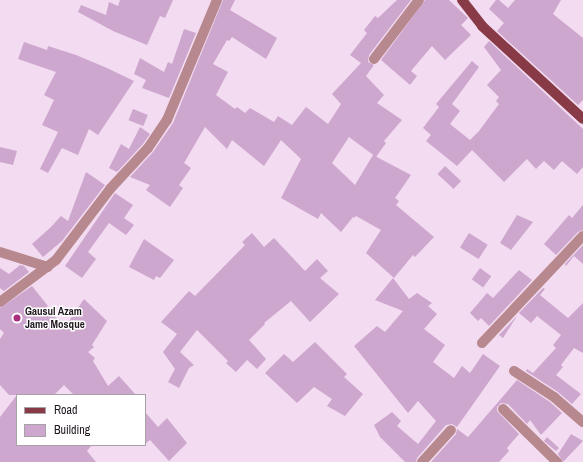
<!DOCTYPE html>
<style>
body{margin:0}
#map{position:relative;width:583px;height:462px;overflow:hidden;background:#f3dbf2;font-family:"Archivo Narrow",sans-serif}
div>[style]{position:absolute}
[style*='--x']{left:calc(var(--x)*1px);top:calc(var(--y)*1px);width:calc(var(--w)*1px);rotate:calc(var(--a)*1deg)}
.building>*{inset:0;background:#cda7cd;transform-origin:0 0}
.minor>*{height:10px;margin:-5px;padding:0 5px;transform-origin:5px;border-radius:5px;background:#b7888d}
.major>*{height:10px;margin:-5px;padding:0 5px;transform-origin:5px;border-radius:5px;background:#893a47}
.dots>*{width:11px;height:11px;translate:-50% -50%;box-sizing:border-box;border:2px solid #fff;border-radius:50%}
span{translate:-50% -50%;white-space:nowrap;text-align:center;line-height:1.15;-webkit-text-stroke:3px #fff;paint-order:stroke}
.poi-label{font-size:11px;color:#20171f;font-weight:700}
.left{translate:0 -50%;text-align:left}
.legend{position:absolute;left:16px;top:394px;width:130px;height:52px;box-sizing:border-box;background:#fff;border:1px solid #a6a2a5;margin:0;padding:5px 7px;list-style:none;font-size:12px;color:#20171f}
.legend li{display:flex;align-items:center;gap:8px;height:20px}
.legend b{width:20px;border:1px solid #a6a2a5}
</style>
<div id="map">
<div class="building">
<div style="clip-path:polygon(120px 0,173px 0,165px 18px,160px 16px,147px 45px,113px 31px,78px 12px,81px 5px,106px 15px,109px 2px,118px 6px)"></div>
<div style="clip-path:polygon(223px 0,235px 0,230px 10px,277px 38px,266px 59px,232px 37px,229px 41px,227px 40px,213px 64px,228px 72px,216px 95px,235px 109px,237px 107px,245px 113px,250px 108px,274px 122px,278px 116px,292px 125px,306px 107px,328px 124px,341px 104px,332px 94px,361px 63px,350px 55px,367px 33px,364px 30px,375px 16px,378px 18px,397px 0,411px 0,369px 55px,368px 62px,374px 65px,366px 76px,384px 95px,377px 103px,402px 120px,384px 141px,386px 143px,376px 157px,349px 137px,332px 163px,355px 185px,373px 155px,411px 175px,395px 198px,399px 201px,396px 205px,434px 237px,415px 257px,413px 255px,394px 278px,366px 253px,381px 230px,356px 216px,354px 218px,353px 217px,341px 232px,321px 213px,318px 219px,281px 198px,301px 159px,281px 140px,264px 166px,232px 140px,227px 149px,205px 127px,184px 163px,191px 168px,179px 185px,183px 188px,170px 207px,146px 190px,150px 185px,130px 177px,153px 152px,173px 123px)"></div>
<div style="clip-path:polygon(425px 0,449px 0,468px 18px,461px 25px,471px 35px,445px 60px,432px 46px,411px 71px,417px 76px,410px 85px,381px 60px)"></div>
<div style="clip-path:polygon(496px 0,499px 0,508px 8px,515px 0,561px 0,553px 14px,583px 38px,583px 100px,578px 105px,497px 31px,504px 23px,489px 9px)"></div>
<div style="clip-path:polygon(184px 29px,196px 33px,169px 98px,142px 88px,146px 80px,134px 74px,140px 58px,164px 72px,168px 62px,172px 64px)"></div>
<div style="clip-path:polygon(489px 41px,583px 129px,583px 167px,577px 174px,562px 161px,554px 170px,544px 161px,536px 169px,527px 159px,504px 182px,472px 150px,457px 166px,426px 141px,431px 135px,423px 128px,439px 107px,436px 104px,472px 61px,479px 67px,452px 104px,460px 111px,450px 124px,470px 140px,479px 131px,499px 104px,496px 101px,499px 97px,487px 85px,501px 70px,484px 47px)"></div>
<div style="clip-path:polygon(24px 42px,47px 50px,48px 46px,76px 55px,107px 68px,134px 81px,98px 135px,89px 129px,78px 155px,62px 148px,48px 173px,40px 169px,58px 132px,42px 125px,54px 100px,44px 95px,56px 72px,18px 59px)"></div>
<div style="left:133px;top:109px;width:16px;height:12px;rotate:22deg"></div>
<div style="clip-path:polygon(140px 127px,150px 134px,143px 144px,117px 172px,109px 168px,121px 144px,129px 149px)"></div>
<div style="clip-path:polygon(0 147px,17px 151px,13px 165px,0 162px)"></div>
<div style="left:445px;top:166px;width:22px;height:11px;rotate:43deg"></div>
<div style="clip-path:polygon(86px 172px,105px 185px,62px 241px,43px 257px,32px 244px,51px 227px,61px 216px,68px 221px)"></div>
<div style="clip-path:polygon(115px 193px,133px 205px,124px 218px,134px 225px,126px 235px,109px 223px,88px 252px,96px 259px,82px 278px,65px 266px)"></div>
<div style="clip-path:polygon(583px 205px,583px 230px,578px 232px,556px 255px,544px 244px,569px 215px,572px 218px)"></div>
<div style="clip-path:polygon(517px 215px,533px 222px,511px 250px,500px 243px)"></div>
<div style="clip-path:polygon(252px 233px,264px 247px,274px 238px,305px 271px,317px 259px,328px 271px,320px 278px,339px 294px,310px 322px,291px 301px,264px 323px,265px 324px,249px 340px,266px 359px,257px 369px,247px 360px,236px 372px,226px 363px,228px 361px,197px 330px,180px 352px,194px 365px,189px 368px,179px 388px,168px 382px,175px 369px,163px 352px,177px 334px,161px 322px,189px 291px,195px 296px,245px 245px,242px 242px)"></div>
<div style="left:469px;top:233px;width:22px;height:17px;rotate:32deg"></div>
<div style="clip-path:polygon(144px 239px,174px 260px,160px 278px,156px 276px,154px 280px,129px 267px)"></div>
<div style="clip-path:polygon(583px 245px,583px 264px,574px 256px,566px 266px,565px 264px)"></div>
<div style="clip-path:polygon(20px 265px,24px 266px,29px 272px,4px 291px,0 288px,0 268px,9px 274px)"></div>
<div style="left:480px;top:268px;width:14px;height:14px;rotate:36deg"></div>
<div style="clip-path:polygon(519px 270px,532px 280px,489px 326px,481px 318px,478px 321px,470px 313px,487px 293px,493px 298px)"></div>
<div style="clip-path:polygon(393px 278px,409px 299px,417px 293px,432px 303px,428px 306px,437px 314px,424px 329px,445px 345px,433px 362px,454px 378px,462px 366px,470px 373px,483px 354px,500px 366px,457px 427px,452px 424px,446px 425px,417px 458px,416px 462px,405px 462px,380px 437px,374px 425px,392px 412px,401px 421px,397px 426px,418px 444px,436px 421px,418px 401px,408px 413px,354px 346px,377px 326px,385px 332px,403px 311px,375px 300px)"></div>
<div style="clip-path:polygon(32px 286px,48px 306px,46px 307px,65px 327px,84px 299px,107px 321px,92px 345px,94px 347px,88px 352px,95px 358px,93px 361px,108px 386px,119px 376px,136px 395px,74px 395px,64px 385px,54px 395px,9px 395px,0 385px,0 339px,4px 333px,0 329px,0 308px)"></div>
<div style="clip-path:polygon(543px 288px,545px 289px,540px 295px,568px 318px,583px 303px,583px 353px,574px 348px,561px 365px,563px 367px,556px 375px,581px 394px,572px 404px,558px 392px,526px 371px,527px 369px,533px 373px,556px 348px,553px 345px,561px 335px,537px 316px,531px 323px,519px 313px)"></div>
<div style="clip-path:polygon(517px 316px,503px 338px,499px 335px)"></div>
<div style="clip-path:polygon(315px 342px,347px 374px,344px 377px,363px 394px,345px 416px,327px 406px,332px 399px,314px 387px,297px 403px,265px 373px,284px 354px,293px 362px)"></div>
<div style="clip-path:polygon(517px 380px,550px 402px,562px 413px,541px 435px,530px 420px,527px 424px,508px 404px,501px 403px,497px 407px,497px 411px,519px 434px,507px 448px,509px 451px,499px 462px,431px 462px,456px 434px,457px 429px,468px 437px)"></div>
<div style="clip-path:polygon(17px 395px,17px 445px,92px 445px,87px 451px,96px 462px,0 462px,0 417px)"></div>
<div style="clip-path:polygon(145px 412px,158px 427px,167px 418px,187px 443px,169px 461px,150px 440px,145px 444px)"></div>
<div style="clip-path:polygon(571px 434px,583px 441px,563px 462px,558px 454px)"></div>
<div style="clip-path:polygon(547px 437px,559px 448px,556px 451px,544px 441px)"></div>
</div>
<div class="minor">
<div style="--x:374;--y:59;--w:74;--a:-52.7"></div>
<div style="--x:0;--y:252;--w:50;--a:17.4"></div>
<div style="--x:0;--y:302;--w:70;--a:-36.9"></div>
<div style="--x:56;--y:260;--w:89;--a:-52.7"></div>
<div style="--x:110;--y:189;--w:56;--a:-47.2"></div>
<div style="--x:148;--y:148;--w:34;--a:-56"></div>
<div style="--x:167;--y:120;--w:130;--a:-67.4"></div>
<div style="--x:482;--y:343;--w:147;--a:-46.7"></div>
<div style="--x:514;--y:371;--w:48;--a:33"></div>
<div style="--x:554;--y:397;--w:38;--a:41"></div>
<div style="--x:503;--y:409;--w:76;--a:44.5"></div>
<div style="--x:422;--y:462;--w:43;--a:-47.8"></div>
</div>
<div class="major">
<div style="--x:462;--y:0;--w:33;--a:52"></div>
<div style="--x:482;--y:26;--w:137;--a:42.6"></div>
</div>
<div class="dots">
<div style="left:17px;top:318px;background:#aa2d7e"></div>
</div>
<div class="poi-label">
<span class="left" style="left:25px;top:318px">Gausul Azam<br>Jame Mosque</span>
</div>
<ul class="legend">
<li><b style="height:5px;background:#893a47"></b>Road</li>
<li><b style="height:11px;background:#cda7cd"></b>Building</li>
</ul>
</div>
